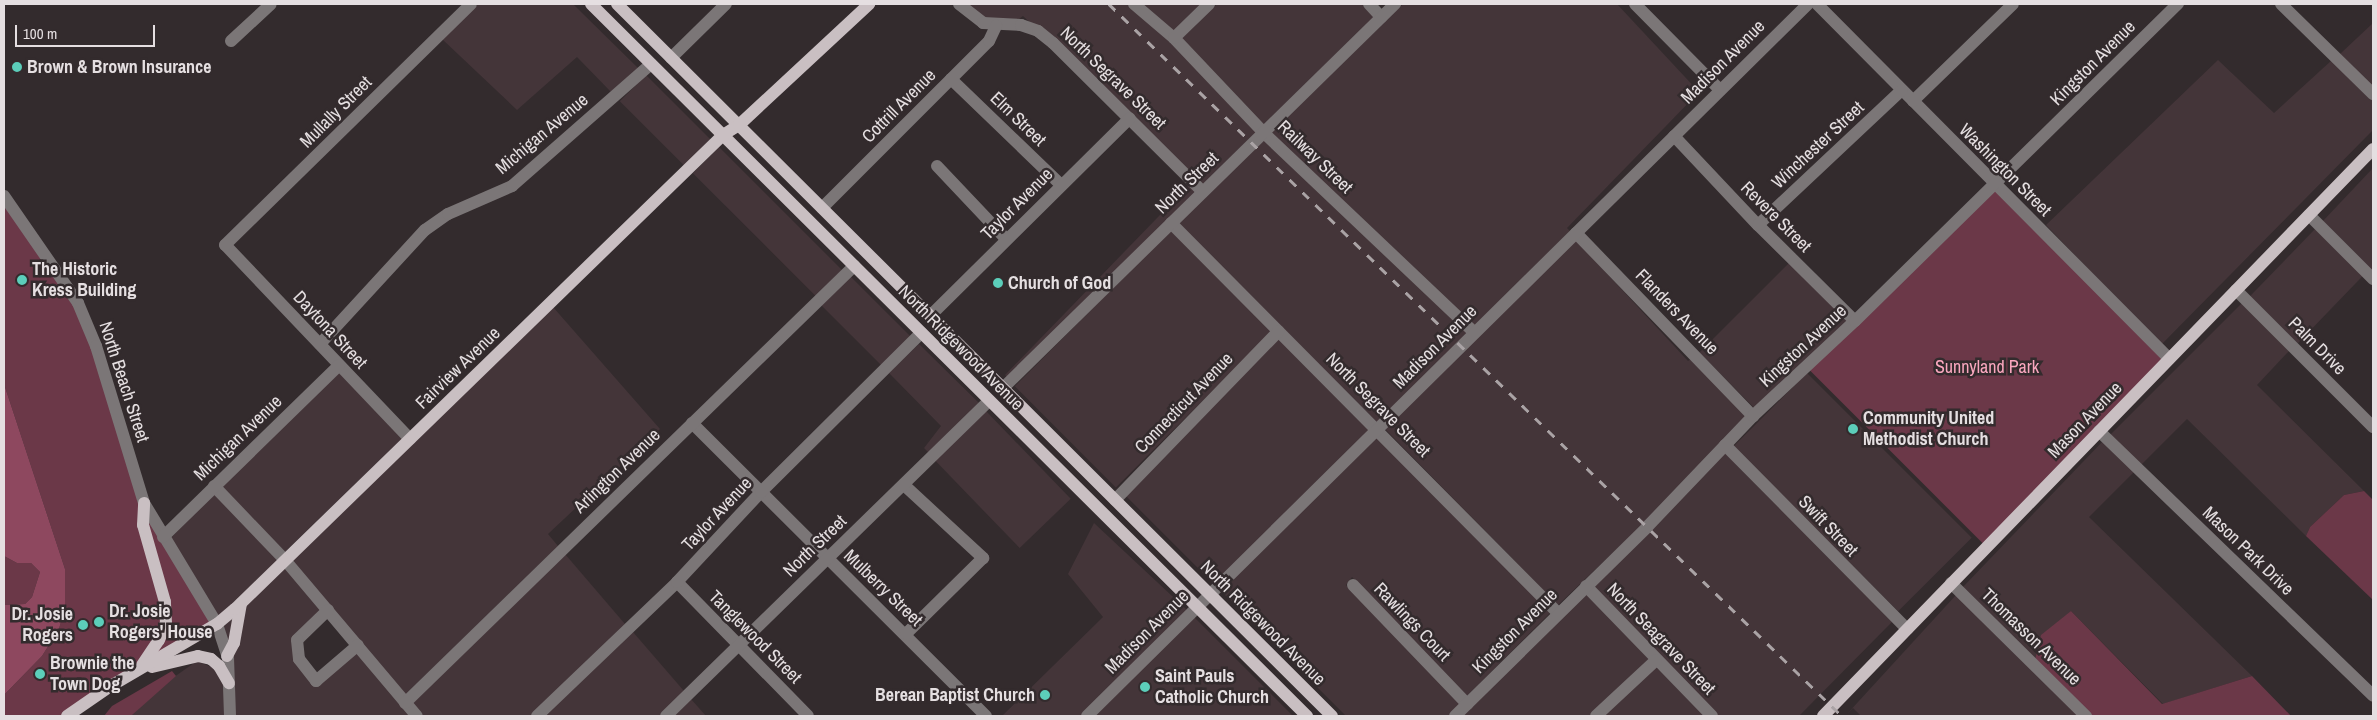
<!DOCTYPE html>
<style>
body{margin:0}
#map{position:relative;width:2377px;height:720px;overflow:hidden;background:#332b2d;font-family:"Archivo Narrow",sans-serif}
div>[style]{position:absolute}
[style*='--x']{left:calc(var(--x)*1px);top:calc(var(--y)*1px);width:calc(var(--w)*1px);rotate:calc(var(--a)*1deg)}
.built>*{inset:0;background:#443539;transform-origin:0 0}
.green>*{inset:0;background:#6b3848;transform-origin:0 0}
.water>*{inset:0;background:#8e485f}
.minor>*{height:12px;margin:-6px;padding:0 6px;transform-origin:6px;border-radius:6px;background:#7b7677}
.major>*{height:12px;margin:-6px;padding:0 6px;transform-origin:6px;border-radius:6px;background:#c9bfc2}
.rail>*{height:2.5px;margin-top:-1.25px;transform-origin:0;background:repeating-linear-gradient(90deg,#aaa3a5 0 9px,transparent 0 18px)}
.dots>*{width:14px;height:14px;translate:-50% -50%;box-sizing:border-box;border:2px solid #332b2d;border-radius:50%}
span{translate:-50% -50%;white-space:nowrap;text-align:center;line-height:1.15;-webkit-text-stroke:5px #332b2d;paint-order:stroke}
.street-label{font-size:18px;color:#e5dfe1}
.poi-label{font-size:18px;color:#e5dfe1;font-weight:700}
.left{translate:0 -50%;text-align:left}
.right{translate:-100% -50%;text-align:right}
.park-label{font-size:18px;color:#faa7bf}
.frame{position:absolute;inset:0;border:5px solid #e5dfe1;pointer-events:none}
.scale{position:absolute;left:15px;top:25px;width:140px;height:22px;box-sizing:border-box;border:2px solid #e5dfe1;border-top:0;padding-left:6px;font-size:15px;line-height:18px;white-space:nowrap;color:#e5dfe1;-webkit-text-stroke:4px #332b2d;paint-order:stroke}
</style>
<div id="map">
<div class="built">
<div style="clip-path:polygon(478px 4px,573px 4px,638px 68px,611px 92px,577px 57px,517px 110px,442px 39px)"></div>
<div style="clip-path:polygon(966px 4px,1202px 4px,1174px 46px,1217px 4px,1362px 4px,1374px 17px,1202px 185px,1023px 16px,1019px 19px,984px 18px)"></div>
<div style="clip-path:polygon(1403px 4px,1617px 4px,1699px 92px,1567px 228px,1570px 231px,1377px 422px,1178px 224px)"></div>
<div style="clip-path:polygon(2373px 23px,2373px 87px,2340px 54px)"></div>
<div style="clip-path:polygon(2218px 60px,2274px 113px,2332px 60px,2373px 100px,2373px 130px,2161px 345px,2046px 225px)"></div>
<div style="left:646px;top:75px;width:91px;height:37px;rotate:45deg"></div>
<div style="left:719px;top:147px;width:174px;height:37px;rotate:45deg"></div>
<div style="clip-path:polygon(2373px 168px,2373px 272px,2322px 222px)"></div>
<div style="clip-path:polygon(1189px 185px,1196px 192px,1007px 377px,1005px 375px)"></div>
<div style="left:2315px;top:229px;width:67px;height:94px;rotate:44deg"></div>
<div style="left:1171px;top:230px;width:143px;height:221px;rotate:45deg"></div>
<div style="clip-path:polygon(1576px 240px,1688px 361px,1691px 359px,1746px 416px,1644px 523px,1558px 605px,1385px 429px)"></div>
<div style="left:1789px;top:263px;width:83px;height:127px;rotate:45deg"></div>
<div style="left:850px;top:276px;width:86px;height:41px;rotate:45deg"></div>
<div style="clip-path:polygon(2242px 303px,2290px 350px,2257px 385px,2364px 491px,2344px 495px,2310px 527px,2306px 536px,2187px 419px,2141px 465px,2110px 435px)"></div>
<div style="clip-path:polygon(553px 307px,660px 429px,548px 534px,558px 546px,405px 695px,292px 561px)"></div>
<div style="left:1279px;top:338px;width:129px;height:220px;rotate:45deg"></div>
<div style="clip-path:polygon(919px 344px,979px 403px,929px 453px,924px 448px,941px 426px,889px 373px)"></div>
<div style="left:339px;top:373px;width:91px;height:163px;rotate:46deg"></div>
<div style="left:1807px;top:373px;width:233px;height:104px;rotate:45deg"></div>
<div style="left:986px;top:411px;width:122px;height:71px;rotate:46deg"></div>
<div style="clip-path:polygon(1378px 436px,1551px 612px,1466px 697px,1352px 577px,1346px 585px,1460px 704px,1448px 716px,1346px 716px,1221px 591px)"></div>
<div style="clip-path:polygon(2103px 441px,2134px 472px,2089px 517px,2252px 676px,2163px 704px,2071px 611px,2035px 660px,1962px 588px)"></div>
<div style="clip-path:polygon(1725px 453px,1892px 622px,1799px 716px,1718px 716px,1593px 587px)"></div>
<div style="clip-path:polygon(214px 493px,278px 560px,218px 617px,170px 539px)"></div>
<div style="clip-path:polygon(1094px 523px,1187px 610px,1080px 716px,1002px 716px,1103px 617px,1068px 574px)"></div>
<div style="clip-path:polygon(565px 554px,625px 624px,530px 716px,423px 716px,412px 704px)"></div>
<div style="clip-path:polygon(285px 568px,321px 609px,294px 635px,313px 684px,357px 652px,410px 716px,235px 716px,235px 685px,224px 626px)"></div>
<div style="clip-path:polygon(1586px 593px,1649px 659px,1589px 716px,1462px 716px)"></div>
<div style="clip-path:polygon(1956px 595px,2079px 716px,1861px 716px,1853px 708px,1847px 714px)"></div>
<div style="clip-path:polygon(1194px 617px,1293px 716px,1095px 716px)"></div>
<div style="clip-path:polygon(633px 632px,684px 691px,659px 716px,545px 716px)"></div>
<div style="clip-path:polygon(197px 661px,216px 669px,224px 684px,225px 716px,131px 716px,164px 684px)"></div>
<div style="clip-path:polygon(1656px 667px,1705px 716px,1604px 716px)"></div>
<div style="clip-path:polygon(691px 699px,706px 716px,673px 716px)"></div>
</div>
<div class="green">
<div style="left:1995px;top:185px;width:246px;height:262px;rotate:45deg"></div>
<div style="clip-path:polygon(4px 196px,78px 303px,139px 489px,217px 624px,67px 716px,4px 716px,4px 695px,42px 656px,59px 629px,65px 607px,65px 569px,4px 384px)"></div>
<div style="clip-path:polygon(2364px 491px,2373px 500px,2373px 600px,2306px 536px,2310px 527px,2344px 495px)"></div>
<div style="clip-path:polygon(4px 556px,17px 563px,31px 563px,40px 572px,32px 597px,25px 604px,4px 605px)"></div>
<div style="clip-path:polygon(2071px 611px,2162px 704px,2252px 676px,2291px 716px,2093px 716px,2035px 660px,2041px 635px)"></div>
<div style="clip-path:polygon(172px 671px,176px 676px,131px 716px,104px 716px,112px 706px)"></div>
</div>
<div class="water">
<div style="clip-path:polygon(4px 384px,65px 569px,65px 607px,59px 629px,42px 656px,4px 695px,4px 605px,25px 604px,32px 597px,40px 572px,31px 563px,17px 563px,4px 556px)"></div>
</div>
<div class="minor">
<div style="--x:959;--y:4;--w:31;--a:38"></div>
<div style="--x:983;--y:23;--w:38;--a:3"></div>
<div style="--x:1021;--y:25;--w:18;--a:19"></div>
<div style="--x:1038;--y:31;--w:19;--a:39"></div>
<div style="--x:1053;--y:43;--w:211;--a:44.8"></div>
<div style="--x:1134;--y:4;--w:52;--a:40.4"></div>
<div style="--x:1174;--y:38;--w:131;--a:46.5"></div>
<div style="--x:1264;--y:133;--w:289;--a:43.5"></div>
<div style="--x:1369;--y:4;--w:18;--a:47"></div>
<div style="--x:1635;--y:4;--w:121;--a:45.3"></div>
<div style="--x:1817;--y:4;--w:500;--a:45.2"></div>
<div style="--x:2281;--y:4;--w:129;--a:44.4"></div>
<div style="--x:1174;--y:38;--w:49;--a:-44.2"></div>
<div style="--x:231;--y:41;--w:54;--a:-42.8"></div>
<div style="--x:671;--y:58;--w:77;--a:-44.5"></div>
<div style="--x:951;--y:79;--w:153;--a:43.9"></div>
<div style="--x:1913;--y:101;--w:139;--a:-44.1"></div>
<div style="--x:1674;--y:136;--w:122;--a:46.7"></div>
<div style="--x:1758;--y:225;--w:136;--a:44.7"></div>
<div style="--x:937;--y:166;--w:100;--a:46.6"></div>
<div style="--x:4;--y:196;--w:130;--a:55.3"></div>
<div style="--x:78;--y:303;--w:47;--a:67.3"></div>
<div style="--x:96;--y:346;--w:164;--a:73"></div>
<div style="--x:144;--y:503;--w:141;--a:58.9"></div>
<div style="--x:217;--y:624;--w:36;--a:72"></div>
<div style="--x:228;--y:658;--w:58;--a:88"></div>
<div style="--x:822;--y:208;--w:236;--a:-45"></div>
<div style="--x:989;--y:41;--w:17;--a:-65"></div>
<div style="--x:2309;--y:215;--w:91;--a:45"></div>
<div style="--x:1171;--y:223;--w:549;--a:45.22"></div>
<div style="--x:1758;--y:225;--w:197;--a:-43.2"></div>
<div style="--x:1576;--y:233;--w:255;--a:46"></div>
<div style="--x:2236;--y:290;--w:194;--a:45"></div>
<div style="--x:930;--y:316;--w:281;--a:-44.7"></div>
<div style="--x:320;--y:344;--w:155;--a:-47.4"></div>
<div style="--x:425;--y:230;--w:28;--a:-35"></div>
<div style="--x:448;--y:214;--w:70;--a:-23.6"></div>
<div style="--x:512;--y:186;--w:185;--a:-41.3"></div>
<div style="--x:1003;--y:388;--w:549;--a:-44.41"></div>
<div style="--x:692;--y:423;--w:415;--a:44.9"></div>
<div style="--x:2099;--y:431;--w:381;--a:44"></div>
<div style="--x:410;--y:439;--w:268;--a:-133.6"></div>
<div style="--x:225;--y:245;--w:344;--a:-44.4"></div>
<div style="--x:1725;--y:445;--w:259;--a:45.3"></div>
<div style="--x:904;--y:485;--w:108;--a:42.7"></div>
<div style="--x:983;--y:558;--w:108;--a:135.4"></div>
<div style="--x:214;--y:486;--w:103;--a:46.2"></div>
<div style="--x:285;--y:560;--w:204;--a:49.8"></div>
<div style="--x:1115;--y:500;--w:235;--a:-45.9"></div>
<div style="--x:163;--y:537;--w:246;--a:-44.3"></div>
<div style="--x:677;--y:582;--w:187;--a:45.6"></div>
<div style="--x:1951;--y:583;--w:190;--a:44.6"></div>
<div style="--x:1353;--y:585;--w:165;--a:46.2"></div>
<div style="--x:1586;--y:586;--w:181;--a:45.9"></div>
<div style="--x:328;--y:610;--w:43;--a:135.9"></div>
<div style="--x:297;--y:640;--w:19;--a:84"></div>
<div style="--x:299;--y:659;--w:28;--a:52"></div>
<div style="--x:316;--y:681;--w:55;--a:-40.6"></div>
<div style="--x:405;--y:703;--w:627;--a:-44.22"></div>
<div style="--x:537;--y:716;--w:194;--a:-43.7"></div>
<div style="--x:677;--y:582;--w:123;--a:-47"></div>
<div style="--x:761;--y:492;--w:226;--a:-44.8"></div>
<div style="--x:666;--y:716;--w:451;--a:-44.3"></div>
<div style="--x:1087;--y:716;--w:1013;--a:-44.64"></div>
<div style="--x:1455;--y:716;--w:269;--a:-44.5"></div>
<div style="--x:1647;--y:527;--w:153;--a:-46.3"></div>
<div style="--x:1753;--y:416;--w:139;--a:-43"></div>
<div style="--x:1855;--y:321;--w:453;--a:-44.5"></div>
<div style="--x:1596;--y:716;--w:82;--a:-43"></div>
</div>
<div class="major">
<div style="--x:591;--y:4;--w:1010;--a:44.84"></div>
<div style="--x:617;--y:4;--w:1009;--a:44.88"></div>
<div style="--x:227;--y:656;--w:15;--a:-62"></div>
<div style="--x:234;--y:643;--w:40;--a:-80"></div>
<div style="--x:142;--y:665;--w:30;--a:-56"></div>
<div style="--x:159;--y:640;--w:18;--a:-68"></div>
<div style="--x:166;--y:623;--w:21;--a:-93"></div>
<div style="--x:165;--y:602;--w:80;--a:-105.9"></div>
<div style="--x:143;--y:525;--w:22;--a:-87"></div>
<div style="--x:152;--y:667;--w:47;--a:-13.4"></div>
<div style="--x:198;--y:656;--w:13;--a:13"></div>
<div style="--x:211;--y:659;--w:11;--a:41"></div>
<div style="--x:219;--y:666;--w:20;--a:60"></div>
<div style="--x:67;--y:716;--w:51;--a:-34.6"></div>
<div style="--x:109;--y:687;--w:125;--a:-30.3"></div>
<div style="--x:217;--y:624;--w:23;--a:-40"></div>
<div style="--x:235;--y:609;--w:680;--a:-44.17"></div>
<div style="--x:723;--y:135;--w:19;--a:-32"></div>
<div style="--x:739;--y:125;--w:178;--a:-42.9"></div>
<div style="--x:1823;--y:716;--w:790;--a:-45.87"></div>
</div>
<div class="rail">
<div style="--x:1109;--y:4;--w:1022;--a:44.17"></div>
</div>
<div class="dots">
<div style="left:17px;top:67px;background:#5cceba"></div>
<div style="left:22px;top:280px;background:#5cceba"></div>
<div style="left:998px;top:283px;background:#5cceba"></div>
<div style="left:1853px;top:429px;background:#5cceba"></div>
<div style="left:99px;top:622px;background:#5cceba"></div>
<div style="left:83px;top:625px;background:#5cceba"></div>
<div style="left:40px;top:674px;background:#5cceba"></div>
<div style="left:1145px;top:687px;background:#5cceba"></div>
<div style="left:1045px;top:695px;background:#5cceba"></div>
</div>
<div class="street-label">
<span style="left:1723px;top:62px;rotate:-45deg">Madison Avenue</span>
<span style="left:2093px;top:63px;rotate:-45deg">Kingston Avenue</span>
<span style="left:1113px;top:78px;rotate:44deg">North Segrave Street</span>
<span style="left:899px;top:106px;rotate:-45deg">Cottrill Avenue</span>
<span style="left:336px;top:112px;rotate:-45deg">Mullally Street</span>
<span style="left:1018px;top:119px;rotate:44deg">Elm Street</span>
<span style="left:542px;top:134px;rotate:-40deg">Michigan Avenue</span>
<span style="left:1818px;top:145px;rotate:-43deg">Winchester Street</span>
<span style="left:1315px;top:157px;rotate:44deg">Railway Street</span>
<span style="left:2005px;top:170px;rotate:45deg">Washington Street</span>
<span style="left:1187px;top:183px;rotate:-44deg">North Street</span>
<span style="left:1017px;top:204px;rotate:-45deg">Taylor Avenue</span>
<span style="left:1776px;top:217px;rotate:45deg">Revere Street</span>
<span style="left:1677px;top:312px;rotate:46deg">Flanders Avenue</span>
<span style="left:330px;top:330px;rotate:47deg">Daytona Street</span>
<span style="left:1803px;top:346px;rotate:-43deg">Kingston Avenue</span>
<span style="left:2317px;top:346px;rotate:45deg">Palm Drive</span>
<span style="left:1435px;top:347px;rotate:-45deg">Madison Avenue</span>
<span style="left:961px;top:348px;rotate:45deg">North Ridgewood Avenue</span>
<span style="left:458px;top:368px;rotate:-44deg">Fairview Avenue</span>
<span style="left:124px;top:382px;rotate:72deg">North Beach Street</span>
<span style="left:1184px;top:403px;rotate:-46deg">Connecticut Avenue</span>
<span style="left:1378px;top:405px;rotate:45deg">North Segrave Street</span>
<span style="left:2085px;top:420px;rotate:-46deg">Mason Avenue</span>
<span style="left:238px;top:438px;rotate:-44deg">Michigan Avenue</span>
<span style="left:617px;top:471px;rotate:-44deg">Arlington Avenue</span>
<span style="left:717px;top:514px;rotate:-47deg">Taylor Avenue</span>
<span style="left:1828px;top:526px;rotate:46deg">Swift Street</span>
<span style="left:815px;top:546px;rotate:-44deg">North Street</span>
<span style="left:2248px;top:551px;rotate:44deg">Mason Park Drive</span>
<span style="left:883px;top:588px;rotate:44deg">Mulberry Street</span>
<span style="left:1412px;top:622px;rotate:46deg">Rawlings Court</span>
<span style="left:1263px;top:623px;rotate:45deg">North Ridgewood Avenue</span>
<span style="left:1515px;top:631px;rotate:-45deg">Kingston Avenue</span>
<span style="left:1147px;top:632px;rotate:-45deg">Madison Avenue</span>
<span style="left:755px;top:637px;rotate:45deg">Tanglewood Street</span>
<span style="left:2031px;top:637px;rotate:44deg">Thomasson Avenue</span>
<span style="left:1661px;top:639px;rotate:46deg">North Seagrave Street</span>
</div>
<div class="poi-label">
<span class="left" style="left:27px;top:67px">Brown &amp; Brown Insurance</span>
<span class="left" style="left:32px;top:280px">The Historic<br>Kress Building</span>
<span class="left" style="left:1008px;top:283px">Church of God</span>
<span class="left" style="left:1863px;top:429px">Community United<br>Methodist Church</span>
<span class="left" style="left:109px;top:622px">Dr. Josie<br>Rogers' House</span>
<span class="right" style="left:73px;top:625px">Dr. Josie<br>Rogers</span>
<span class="left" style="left:50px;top:674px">Brownie the<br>Town Dog</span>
<span class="left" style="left:1155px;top:687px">Saint Pauls<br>Catholic Church</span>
<span class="right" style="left:1035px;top:695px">Berean Baptist Church</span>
</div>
<div class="park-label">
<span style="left:1987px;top:367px">Sunnyland Park</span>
</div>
<div class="frame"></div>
<div class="scale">100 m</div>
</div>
